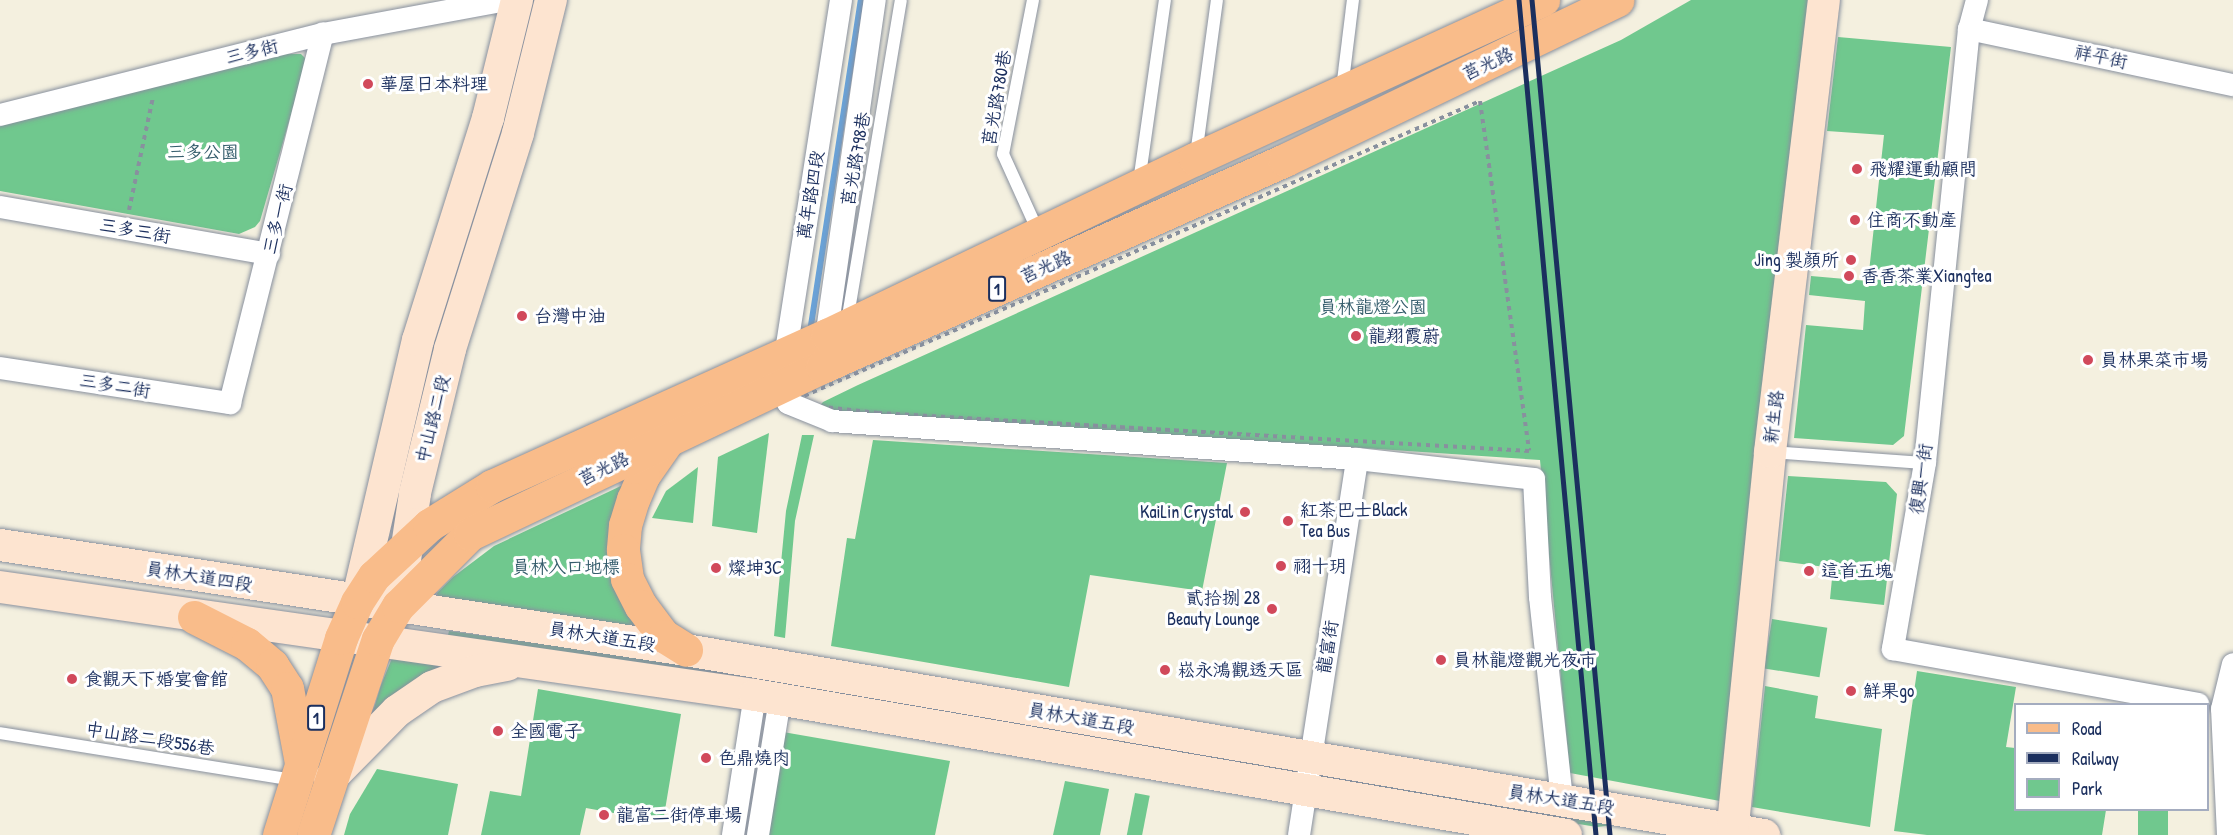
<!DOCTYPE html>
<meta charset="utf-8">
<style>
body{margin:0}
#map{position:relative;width:2233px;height:835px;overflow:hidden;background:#f4f0df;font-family:"Patrick Hand","LXGW WenKai TC",sans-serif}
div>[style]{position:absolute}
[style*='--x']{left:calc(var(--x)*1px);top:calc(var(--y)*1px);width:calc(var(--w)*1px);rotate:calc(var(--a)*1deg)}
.green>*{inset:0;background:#70c88e;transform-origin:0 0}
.stream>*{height:6px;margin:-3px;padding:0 3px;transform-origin:3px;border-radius:3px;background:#69a2d8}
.path>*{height:4px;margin-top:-2px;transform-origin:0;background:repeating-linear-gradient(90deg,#88909e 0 4.5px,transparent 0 9px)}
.roads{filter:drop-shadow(0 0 2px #88909e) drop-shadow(0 0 2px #88909e)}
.lane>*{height:12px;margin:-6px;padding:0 6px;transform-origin:6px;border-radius:6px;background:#fff}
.street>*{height:22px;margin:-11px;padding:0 11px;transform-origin:11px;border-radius:11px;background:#fff}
.secondary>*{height:32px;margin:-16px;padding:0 16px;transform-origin:16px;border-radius:16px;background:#fde4d0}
.primary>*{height:33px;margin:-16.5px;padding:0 16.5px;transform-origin:16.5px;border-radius:16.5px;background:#f9bc8a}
.rail>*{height:4.5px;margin:-2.25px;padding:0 2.25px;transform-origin:2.25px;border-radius:2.25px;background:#1b2f5e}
.dots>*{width:16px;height:16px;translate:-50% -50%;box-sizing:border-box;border:3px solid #fff;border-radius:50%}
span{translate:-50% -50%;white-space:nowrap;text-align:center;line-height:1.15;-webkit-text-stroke:6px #fff;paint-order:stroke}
.shield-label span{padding:2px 4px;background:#fff;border:2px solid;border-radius:4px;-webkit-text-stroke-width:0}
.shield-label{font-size:16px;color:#1b2f5e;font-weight:700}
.street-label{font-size:18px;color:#1b2f5e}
.poi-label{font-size:18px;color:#1b2f5e}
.left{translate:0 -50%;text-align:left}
.right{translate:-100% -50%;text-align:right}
.park-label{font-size:18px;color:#355d6c}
.legend{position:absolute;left:2014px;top:703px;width:195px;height:108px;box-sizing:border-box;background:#fff;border:2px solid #a4acbf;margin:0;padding:8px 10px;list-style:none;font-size:18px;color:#1b2f5e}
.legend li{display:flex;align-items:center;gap:12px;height:30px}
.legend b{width:30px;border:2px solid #a4acbf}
</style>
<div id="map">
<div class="green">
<div style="clip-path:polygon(1691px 0,1810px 0,1720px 801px,1570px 773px,1540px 460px,815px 411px,823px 402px,858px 385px,1621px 40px)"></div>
<div style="clip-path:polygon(1838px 37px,1951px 47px,1904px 436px,1893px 445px,1794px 438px,1806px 325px,1863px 330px,1865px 301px,1809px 295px,1811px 276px,1868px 281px,1884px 135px,1827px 131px)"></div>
<div style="clip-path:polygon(283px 54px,301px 54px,307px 60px,260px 221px,255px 227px,239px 234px,0 191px,0 126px)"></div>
<div style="clip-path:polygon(769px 433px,757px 533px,712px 526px,718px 457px)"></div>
<div style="clip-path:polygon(802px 435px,814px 435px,795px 521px,785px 638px,774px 636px,786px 511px)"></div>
<div style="clip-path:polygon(873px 440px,1227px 463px,1202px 591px,1090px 575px,1069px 687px,831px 646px,847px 538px,855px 539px)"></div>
<div style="clip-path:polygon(698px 467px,693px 523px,652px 518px,666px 491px)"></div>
<div style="clip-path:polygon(1788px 476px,1886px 482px,1897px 494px,1884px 605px,1830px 599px,1833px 568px,1779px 561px)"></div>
<div style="clip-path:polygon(625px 484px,645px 632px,438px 598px,437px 593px,453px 577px,494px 546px)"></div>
<div style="left:1772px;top:619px;width:56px;height:50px;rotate:9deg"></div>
<div style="clip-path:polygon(449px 631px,594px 651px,638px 652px,1264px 762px,1263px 767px,448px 635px)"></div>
<div style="clip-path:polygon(392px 658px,453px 662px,371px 718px,381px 685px)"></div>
<div style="clip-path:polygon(1917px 671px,2016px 687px,2006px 747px,2015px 748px,2016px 810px,2106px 810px,2102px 835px,1927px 835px,1894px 831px)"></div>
<div style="clip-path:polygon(1765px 686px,1818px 696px,1815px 718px,1882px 729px,1870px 827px,1752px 807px)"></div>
<div style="clip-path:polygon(538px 689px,681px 714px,663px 822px,586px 808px,580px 835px,481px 835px,490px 791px,521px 796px)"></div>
<div style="clip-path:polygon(783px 732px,950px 761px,935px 835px,764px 835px)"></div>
<div style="clip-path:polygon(377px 769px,458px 784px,448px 835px,344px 835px,350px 814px)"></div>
<div style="clip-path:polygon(1065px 781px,1109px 789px,1100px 835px,1053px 835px)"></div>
<div style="clip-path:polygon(1349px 781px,1465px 796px,1613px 825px,1597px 827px,1348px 786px)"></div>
<div style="left:1135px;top:793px;width:15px;height:43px;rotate:11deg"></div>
<div style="left:2138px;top:810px;width:30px;height:25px"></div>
</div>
<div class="stream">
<div style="--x:810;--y:332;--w:336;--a:-81.3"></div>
</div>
<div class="path">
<div style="--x:1480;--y:101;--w:353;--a:82"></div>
<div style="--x:1529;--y:451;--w:652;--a:-176.66"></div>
<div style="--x:878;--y:413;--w:91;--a:-173.7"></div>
<div style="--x:788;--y:403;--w:755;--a:-23.58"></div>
<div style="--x:129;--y:210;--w:116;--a:-78"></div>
</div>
<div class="roads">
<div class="lane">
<div style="--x:1033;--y:0;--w:157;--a:101"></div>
<div style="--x:1003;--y:154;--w:85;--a:65.6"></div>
<div style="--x:1342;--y:89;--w:90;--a:-83"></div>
<div style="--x:1196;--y:155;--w:156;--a:-82.3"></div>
<div style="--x:1139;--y:182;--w:184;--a:-81.9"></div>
<div style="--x:847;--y:322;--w:326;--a:-80.5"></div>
<div style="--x:1770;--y:452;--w:155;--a:4.1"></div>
<div style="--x:0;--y:733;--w:297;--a:9.1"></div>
</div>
<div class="street">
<div style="--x:841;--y:0;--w:394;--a:98.9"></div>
<div style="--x:780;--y:389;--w:16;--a:60"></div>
<div style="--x:788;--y:403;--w:48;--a:22.2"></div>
<div style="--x:832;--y:421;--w:526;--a:4.14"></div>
<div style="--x:1357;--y:459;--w:178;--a:6.4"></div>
<div style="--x:1534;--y:479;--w:118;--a:87.1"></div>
<div style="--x:1540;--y:597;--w:203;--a:83.8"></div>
<div style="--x:1977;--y:0;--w:30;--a:105"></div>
<div style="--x:1969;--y:29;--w:436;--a:95.8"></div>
<div style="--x:1925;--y:463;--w:189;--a:99.8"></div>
<div style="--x:1893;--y:649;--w:310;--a:10.2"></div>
<div style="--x:1969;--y:29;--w:270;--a:12"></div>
<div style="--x:0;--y:115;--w:333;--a:-14.1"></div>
<div style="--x:323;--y:34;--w:187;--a:-10.5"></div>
<div style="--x:0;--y:207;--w:273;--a:9.9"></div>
<div style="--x:825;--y:345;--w:349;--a:-81.8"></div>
<div style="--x:0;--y:368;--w:233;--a:8.7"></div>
<div style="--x:230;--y:403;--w:381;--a:-75.9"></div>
<div style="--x:733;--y:835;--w:142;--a:-81.1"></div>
<div style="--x:758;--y:835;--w:138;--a:-80.8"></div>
<div style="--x:1299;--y:835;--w:380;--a:-81.2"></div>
<div style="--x:2228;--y:835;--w:126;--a:-92.7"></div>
<div style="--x:2222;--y:709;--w:46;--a:-76.3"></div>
</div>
<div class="secondary">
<div style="--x:0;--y:545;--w:694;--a:8.7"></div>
<div style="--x:686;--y:650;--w:1094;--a:9.74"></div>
<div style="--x:0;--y:587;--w:763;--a:8.14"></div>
<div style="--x:755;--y:695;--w:823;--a:9.79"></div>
<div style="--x:357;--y:602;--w:269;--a:-76.9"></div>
<div style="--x:418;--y:340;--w:233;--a:-72.5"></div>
<div style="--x:488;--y:118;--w:122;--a:-76.2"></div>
<div style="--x:398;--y:606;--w:114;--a:-81.4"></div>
<div style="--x:415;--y:493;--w:148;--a:-76.3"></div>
<div style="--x:450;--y:349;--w:226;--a:-72.5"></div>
<div style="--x:518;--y:133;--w:137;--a:-76.1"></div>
<div style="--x:330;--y:779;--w:95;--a:-45.4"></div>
<div style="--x:397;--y:711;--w:42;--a:-34.4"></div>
<div style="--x:432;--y:687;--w:46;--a:-20.4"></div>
<div style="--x:475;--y:671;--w:33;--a:-11"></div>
<div style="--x:1732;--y:835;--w:385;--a:-84.3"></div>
<div style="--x:1770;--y:452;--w:455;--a:-83.2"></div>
</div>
<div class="primary">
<div style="--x:668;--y:440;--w:44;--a:124.8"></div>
<div style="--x:643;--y:476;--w:25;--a:113"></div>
<div style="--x:633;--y:499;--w:27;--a:107"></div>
<div style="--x:625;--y:525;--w:25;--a:95"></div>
<div style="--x:623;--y:550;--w:29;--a:82"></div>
<div style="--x:627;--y:579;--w:30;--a:63"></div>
<div style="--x:641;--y:606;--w:38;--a:53"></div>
<div style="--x:664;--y:636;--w:26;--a:32"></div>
<div style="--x:194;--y:617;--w:59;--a:27"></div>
<div style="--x:247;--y:644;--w:33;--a:40"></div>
<div style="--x:272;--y:665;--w:27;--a:57"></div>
<div style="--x:287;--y:688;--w:76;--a:79.4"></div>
<div style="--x:279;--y:835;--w:207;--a:-72.5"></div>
<div style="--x:341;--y:638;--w:39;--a:-66"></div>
<div style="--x:357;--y:602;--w:31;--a:-57"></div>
<div style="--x:374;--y:576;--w:75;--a:-42.8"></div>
<div style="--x:429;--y:525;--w:74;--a:-31.8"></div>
<div style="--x:492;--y:486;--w:367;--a:-24.3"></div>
<div style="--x:827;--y:335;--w:408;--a:-25.6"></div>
<div style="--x:1195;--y:159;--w:383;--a:-24.6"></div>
<div style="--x:313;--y:835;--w:206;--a:-71.7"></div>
<div style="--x:378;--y:639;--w:39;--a:-59"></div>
<div style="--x:398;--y:606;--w:102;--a:-45"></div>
<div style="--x:470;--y:534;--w:390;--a:-25.4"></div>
<div style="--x:822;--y:367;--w:507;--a:-24.09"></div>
<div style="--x:1285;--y:160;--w:369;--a:-25.7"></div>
</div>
</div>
<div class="rail">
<div style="--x:1519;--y:0;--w:839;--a:84.73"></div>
<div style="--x:1532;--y:0;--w:839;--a:84.66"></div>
</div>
<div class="dots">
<div style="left:368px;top:84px;background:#d1495b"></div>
<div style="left:1857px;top:169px;background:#d1495b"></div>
<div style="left:1855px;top:220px;background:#d1495b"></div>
<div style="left:1851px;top:260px;background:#d1495b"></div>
<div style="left:1849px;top:276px;background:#d1495b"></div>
<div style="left:522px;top:316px;background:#d1495b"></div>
<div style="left:1356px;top:336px;background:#d1495b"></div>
<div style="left:2088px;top:360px;background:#d1495b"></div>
<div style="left:1245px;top:512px;background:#d1495b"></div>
<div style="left:1288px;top:521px;background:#d1495b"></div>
<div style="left:1281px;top:566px;background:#d1495b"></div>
<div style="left:716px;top:568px;background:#d1495b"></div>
<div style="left:1809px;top:571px;background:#d1495b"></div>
<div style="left:1272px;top:609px;background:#d1495b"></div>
<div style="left:1441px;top:660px;background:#d1495b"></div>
<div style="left:1165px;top:670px;background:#d1495b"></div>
<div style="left:72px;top:679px;background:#d1495b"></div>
<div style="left:1851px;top:691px;background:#d1495b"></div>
<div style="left:498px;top:731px;background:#d1495b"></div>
<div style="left:706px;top:758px;background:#d1495b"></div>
<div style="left:604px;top:815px;background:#d1495b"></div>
</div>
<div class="shield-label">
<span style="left:997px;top:289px">1</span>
<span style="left:316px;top:718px">1</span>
</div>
<div class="street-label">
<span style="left:252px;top:52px;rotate:-14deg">三多街</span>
<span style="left:2101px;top:57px;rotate:12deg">祥平街</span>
<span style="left:1488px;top:64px;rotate:-25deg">莒光路</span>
<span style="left:997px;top:98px;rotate:-80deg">莒光路780巷</span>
<span style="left:856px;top:159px;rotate:-80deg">莒光路798巷</span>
<span style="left:811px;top:195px;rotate:-81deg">萬年路四段</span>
<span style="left:278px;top:219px;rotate:-76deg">三多一街</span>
<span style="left:135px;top:231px;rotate:10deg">三多三街</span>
<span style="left:1046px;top:267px;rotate:-24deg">莒光路</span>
<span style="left:115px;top:386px;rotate:9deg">三多二街</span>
<span style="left:1774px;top:417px;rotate:-83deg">新生路</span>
<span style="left:433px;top:419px;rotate:-76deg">中山路二段</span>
<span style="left:604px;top:469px;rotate:-26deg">莒光路</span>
<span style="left:1921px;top:479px;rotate:-82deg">復興一街</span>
<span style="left:199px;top:577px;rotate:9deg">員林大道四段</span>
<span style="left:602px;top:637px;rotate:9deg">員林大道五段</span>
<span style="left:1328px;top:647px;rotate:-81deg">龍富街</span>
<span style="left:1081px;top:719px;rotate:10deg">員林大道五段</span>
<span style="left:150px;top:739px;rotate:9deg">中山路二段556巷</span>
<span style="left:1561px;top:800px;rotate:9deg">員林大道五段</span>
</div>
<div class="poi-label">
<span class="left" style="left:380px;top:84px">華屋日本料理</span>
<span class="left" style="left:1869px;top:169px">飛耀運動顧問</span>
<span class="left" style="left:1867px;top:220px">住商不動產</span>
<span class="right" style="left:1839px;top:260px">Jing 製顏所</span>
<span class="left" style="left:1861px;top:276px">香香茶業Xiangtea</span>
<span class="left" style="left:534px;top:316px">台灣中油</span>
<span class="left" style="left:1368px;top:336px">龍翔霞蔚</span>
<span class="left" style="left:2100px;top:360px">員林果菜市場</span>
<span class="left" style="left:1300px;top:521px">紅茶巴士Black<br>Tea Bus</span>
<span class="right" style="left:1233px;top:512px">KaiLin Crystal</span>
<span class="left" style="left:1293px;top:566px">祤十玥</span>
<span class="left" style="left:728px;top:568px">燦坤3C</span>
<span class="left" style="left:1821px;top:571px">這首五塊</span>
<span class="right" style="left:1260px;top:609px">貳拾捌 28<br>Beauty Lounge</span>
<span class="left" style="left:1453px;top:660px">員林龍燈觀光夜市</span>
<span class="left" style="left:1177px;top:670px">崧永鴻觀透天區</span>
<span class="left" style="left:84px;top:679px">食觀天下婚宴會館</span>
<span class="left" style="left:1863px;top:691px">鮮果go</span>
<span class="left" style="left:510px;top:731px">全國電子</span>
<span class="left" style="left:718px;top:758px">色鼎燒肉</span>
<span class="left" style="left:616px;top:815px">龍富二街停車場</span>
</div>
<div class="park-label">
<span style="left:203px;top:152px">三多公園</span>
<span style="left:1373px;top:307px">員林龍燈公園</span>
<span style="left:566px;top:567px">員林入口地標</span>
</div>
<ul class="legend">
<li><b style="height:8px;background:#f9bc8a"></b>Road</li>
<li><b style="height:8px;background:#1b2f5e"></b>Railway</li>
<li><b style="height:16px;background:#70c88e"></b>Park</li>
</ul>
</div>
